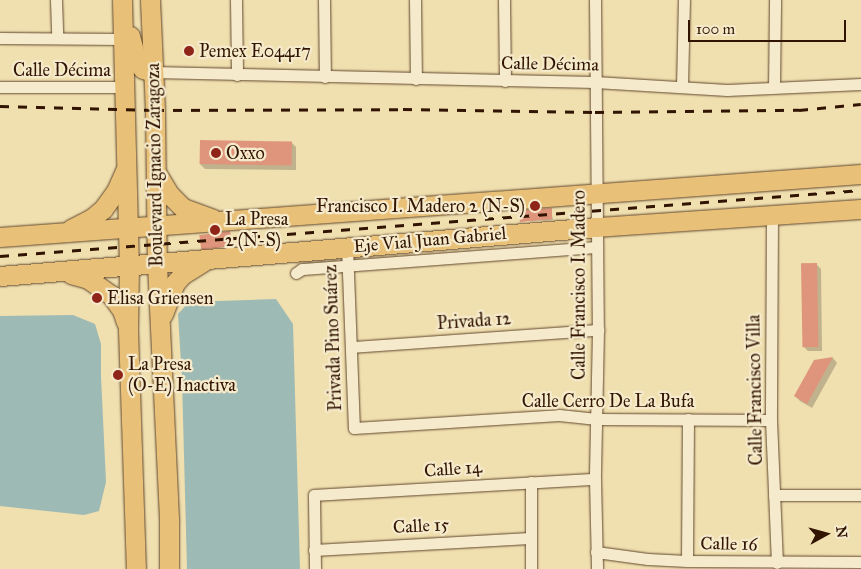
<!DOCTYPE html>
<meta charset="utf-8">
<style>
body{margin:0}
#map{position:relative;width:861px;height:569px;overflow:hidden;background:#f0dfaf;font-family:"IM FELL Great Primer",serif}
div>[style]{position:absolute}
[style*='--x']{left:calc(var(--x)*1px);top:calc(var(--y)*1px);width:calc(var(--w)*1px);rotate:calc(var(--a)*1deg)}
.water>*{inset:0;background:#9dbab4}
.shadow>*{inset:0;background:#0003}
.building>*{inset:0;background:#de957c;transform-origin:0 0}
.roads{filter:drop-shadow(0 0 1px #61472d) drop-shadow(0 0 1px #61472d)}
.street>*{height:11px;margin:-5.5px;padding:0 5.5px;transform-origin:5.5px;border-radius:5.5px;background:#f5eacb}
.primary>*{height:19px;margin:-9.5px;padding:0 9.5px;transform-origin:9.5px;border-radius:9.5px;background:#e8c078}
.rail>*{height:3px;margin-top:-1.5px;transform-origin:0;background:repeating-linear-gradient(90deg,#311402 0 9px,transparent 0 18px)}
.dots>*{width:14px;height:14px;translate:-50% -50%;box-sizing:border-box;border:2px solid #f5eacb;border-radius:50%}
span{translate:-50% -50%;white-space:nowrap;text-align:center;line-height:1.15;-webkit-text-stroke:4.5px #f5eacb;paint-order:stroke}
.poi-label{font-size:18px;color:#311402}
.left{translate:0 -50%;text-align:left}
.right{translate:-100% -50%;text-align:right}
.street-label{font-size:18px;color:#311402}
.north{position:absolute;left:801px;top:509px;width:50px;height:50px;-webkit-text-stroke:4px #f5eacb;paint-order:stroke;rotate:83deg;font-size:14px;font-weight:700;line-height:20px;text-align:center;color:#311402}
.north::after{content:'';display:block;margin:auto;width:18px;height:22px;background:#311402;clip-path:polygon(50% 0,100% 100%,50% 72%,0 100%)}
.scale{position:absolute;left:688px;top:20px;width:158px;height:22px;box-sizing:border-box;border:2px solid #311402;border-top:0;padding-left:6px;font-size:15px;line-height:18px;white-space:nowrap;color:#311402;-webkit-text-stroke:4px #f5eacb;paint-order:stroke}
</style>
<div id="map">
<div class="water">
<div style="clip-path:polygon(276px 299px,293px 324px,300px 569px,187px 569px,182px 379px,178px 314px,189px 302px)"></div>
<div style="clip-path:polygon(73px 315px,95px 324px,101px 344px,101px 376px,106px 482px,99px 511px,84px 515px,0 506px,0 316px)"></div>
</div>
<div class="shadow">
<div style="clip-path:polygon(291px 142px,296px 147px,296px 170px,205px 169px,200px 164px)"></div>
<div style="clip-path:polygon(551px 209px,553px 220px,521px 221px)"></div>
<div style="clip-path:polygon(230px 233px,233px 246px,202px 248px)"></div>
<div style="clip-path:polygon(816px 264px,821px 269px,822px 351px,808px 351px,804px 347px)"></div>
<div style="clip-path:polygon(833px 358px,837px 363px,812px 408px,800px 401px,795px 396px,815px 361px)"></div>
</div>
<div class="building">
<div style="left:200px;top:140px;width:92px;height:24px;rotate:1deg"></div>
<div style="clip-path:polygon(552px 208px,552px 219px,520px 222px,518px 210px)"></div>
<div style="left:230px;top:231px;width:15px;height:31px;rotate:82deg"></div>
<div style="left:817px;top:263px;width:84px;height:16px;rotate:89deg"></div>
<div style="clip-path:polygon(833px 357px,807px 404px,794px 396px,814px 360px)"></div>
</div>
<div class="roads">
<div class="street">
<div style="--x:56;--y:0;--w:38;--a:88"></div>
<div style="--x:236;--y:0;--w:75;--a:89.2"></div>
<div style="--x:324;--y:0;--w:77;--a:89.3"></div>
<div style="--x:415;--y:0;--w:79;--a:89.3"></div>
<div style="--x:504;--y:0;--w:81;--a:89.3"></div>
<div style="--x:595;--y:0;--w:330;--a:89.5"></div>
<div style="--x:598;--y:330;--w:149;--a:91.2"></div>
<div style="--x:595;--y:479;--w:90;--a:88.7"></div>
<div style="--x:0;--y:38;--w:123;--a:0.5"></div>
<div style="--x:153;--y:72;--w:442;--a:1.3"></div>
<div style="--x:595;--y:82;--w:132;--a:3.5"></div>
<div style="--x:727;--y:90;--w:134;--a:-2.6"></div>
<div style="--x:0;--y:87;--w:124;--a:0"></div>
<div style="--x:682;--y:87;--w:87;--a:-88.7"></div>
<div style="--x:774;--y:87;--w:87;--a:-89.3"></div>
<div style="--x:772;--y:216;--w:204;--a:90.3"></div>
<div style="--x:771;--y:420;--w:143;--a:87.6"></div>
<div style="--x:347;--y:247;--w:181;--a:87.8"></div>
<div style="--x:354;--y:428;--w:205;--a:-3.6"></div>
<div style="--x:559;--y:415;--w:38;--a:6"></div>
<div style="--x:597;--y:419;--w:174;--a:0.3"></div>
<div style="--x:296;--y:273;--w:7;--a:-34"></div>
<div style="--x:302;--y:269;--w:296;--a:-4.3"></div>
<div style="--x:352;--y:347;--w:247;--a:-4"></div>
<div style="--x:531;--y:482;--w:87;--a:90"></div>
<div style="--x:774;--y:495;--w:87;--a:0"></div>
<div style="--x:314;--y:550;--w:216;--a:-3.2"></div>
<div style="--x:596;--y:552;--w:52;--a:7.7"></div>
<div style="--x:648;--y:559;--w:39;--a:3"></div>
<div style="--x:687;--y:561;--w:174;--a:0.3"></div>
<div style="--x:687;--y:561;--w:142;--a:-89.6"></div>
<div style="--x:315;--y:569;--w:74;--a:-90.8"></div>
<div style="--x:314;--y:495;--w:281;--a:-3.3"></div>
</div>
<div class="primary">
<div style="--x:122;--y:0;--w:266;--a:88.5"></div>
<div style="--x:129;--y:266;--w:64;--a:90.9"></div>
<div style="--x:128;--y:330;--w:239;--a:88.1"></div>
<div style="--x:150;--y:0;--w:110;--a:87.4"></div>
<div style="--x:155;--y:110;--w:154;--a:89.3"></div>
<div style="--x:157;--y:264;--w:258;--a:87.3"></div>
<div style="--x:169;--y:522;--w:47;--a:90"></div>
<div style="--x:130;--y:36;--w:27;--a:75"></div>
<div style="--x:137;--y:62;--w:9;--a:49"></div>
<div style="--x:143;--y:69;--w:10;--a:17"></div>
<div style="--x:157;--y:174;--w:23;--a:59"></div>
<div style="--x:169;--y:194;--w:20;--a:45"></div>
<div style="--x:183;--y:208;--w:32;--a:20"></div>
<div style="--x:71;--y:229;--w:22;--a:-27"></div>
<div style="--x:91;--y:219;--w:16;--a:-40"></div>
<div style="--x:103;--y:209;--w:22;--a:-54"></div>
<div style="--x:116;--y:191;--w:22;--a:-66"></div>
<div style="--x:0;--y:237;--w:863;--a:-4.18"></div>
<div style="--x:71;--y:274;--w:18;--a:16"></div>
<div style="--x:88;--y:279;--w:28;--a:35"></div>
<div style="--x:111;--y:295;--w:19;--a:54"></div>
<div style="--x:122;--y:310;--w:13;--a:72"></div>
<div style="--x:0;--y:276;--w:599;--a:-4.69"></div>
<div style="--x:597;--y:227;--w:265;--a:-3.9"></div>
<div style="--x:163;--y:314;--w:33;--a:-69"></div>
<div style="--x:175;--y:283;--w:11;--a:-49"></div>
<div style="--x:182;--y:275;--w:26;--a:-32"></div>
</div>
</div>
<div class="rail">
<div style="--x:0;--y:106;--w:155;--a:1.5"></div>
<div style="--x:155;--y:110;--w:248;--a:-0.2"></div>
<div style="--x:403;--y:109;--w:192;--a:0.9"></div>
<div style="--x:595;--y:112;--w:204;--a:-0.6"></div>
<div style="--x:799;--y:110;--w:62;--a:-5.5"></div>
<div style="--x:0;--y:256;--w:864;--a:-4.38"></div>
</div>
<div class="dots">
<div style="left:189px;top:51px;background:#8f2418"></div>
<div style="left:216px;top:153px;background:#8f2418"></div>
<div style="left:535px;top:206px;background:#8f2418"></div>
<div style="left:215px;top:230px;background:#8f2418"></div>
<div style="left:97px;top:298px;background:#8f2418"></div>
<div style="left:118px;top:375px;background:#8f2418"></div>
</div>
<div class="poi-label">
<span class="left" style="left:199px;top:51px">Pemex E04417</span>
<span class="left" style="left:226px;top:153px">Oxxo</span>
<span class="right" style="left:525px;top:206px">Francisco I. Madero 2 (N-S)</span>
<span class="left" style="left:225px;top:230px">La Presa<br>2 (N-S)</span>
<span class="left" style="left:107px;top:298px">Elisa Griensen</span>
<span class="left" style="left:128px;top:375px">La Presa<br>(O-E) Inactiva</span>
</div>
<div class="street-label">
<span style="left:550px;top:64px;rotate:1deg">Calle Décima</span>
<span style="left:62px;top:70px">Calle Décima</span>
<span style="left:155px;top:165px;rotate:-91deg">Boulevard Ignacio Zaragoza</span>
<span style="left:430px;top:240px;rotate:-5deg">Eje Vial Juan Gabriel</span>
<span style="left:579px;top:285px;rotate:-90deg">Calle Francisco I. Madero</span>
<span style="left:474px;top:321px;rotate:-4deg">Privada 12</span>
<span style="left:333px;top:338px;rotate:-92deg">Privada Pino Suárez</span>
<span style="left:755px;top:390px;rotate:-91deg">Calle Francisco Villa</span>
<span style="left:608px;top:401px">Calle Cerro De La Bufa</span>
<span style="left:453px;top:469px;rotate:-4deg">Calle 14</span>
<span style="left:421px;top:526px;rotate:-3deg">Calle 15</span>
<span style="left:729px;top:544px;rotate:1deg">Calle 16</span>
</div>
<div class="north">N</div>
<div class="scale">100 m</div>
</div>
